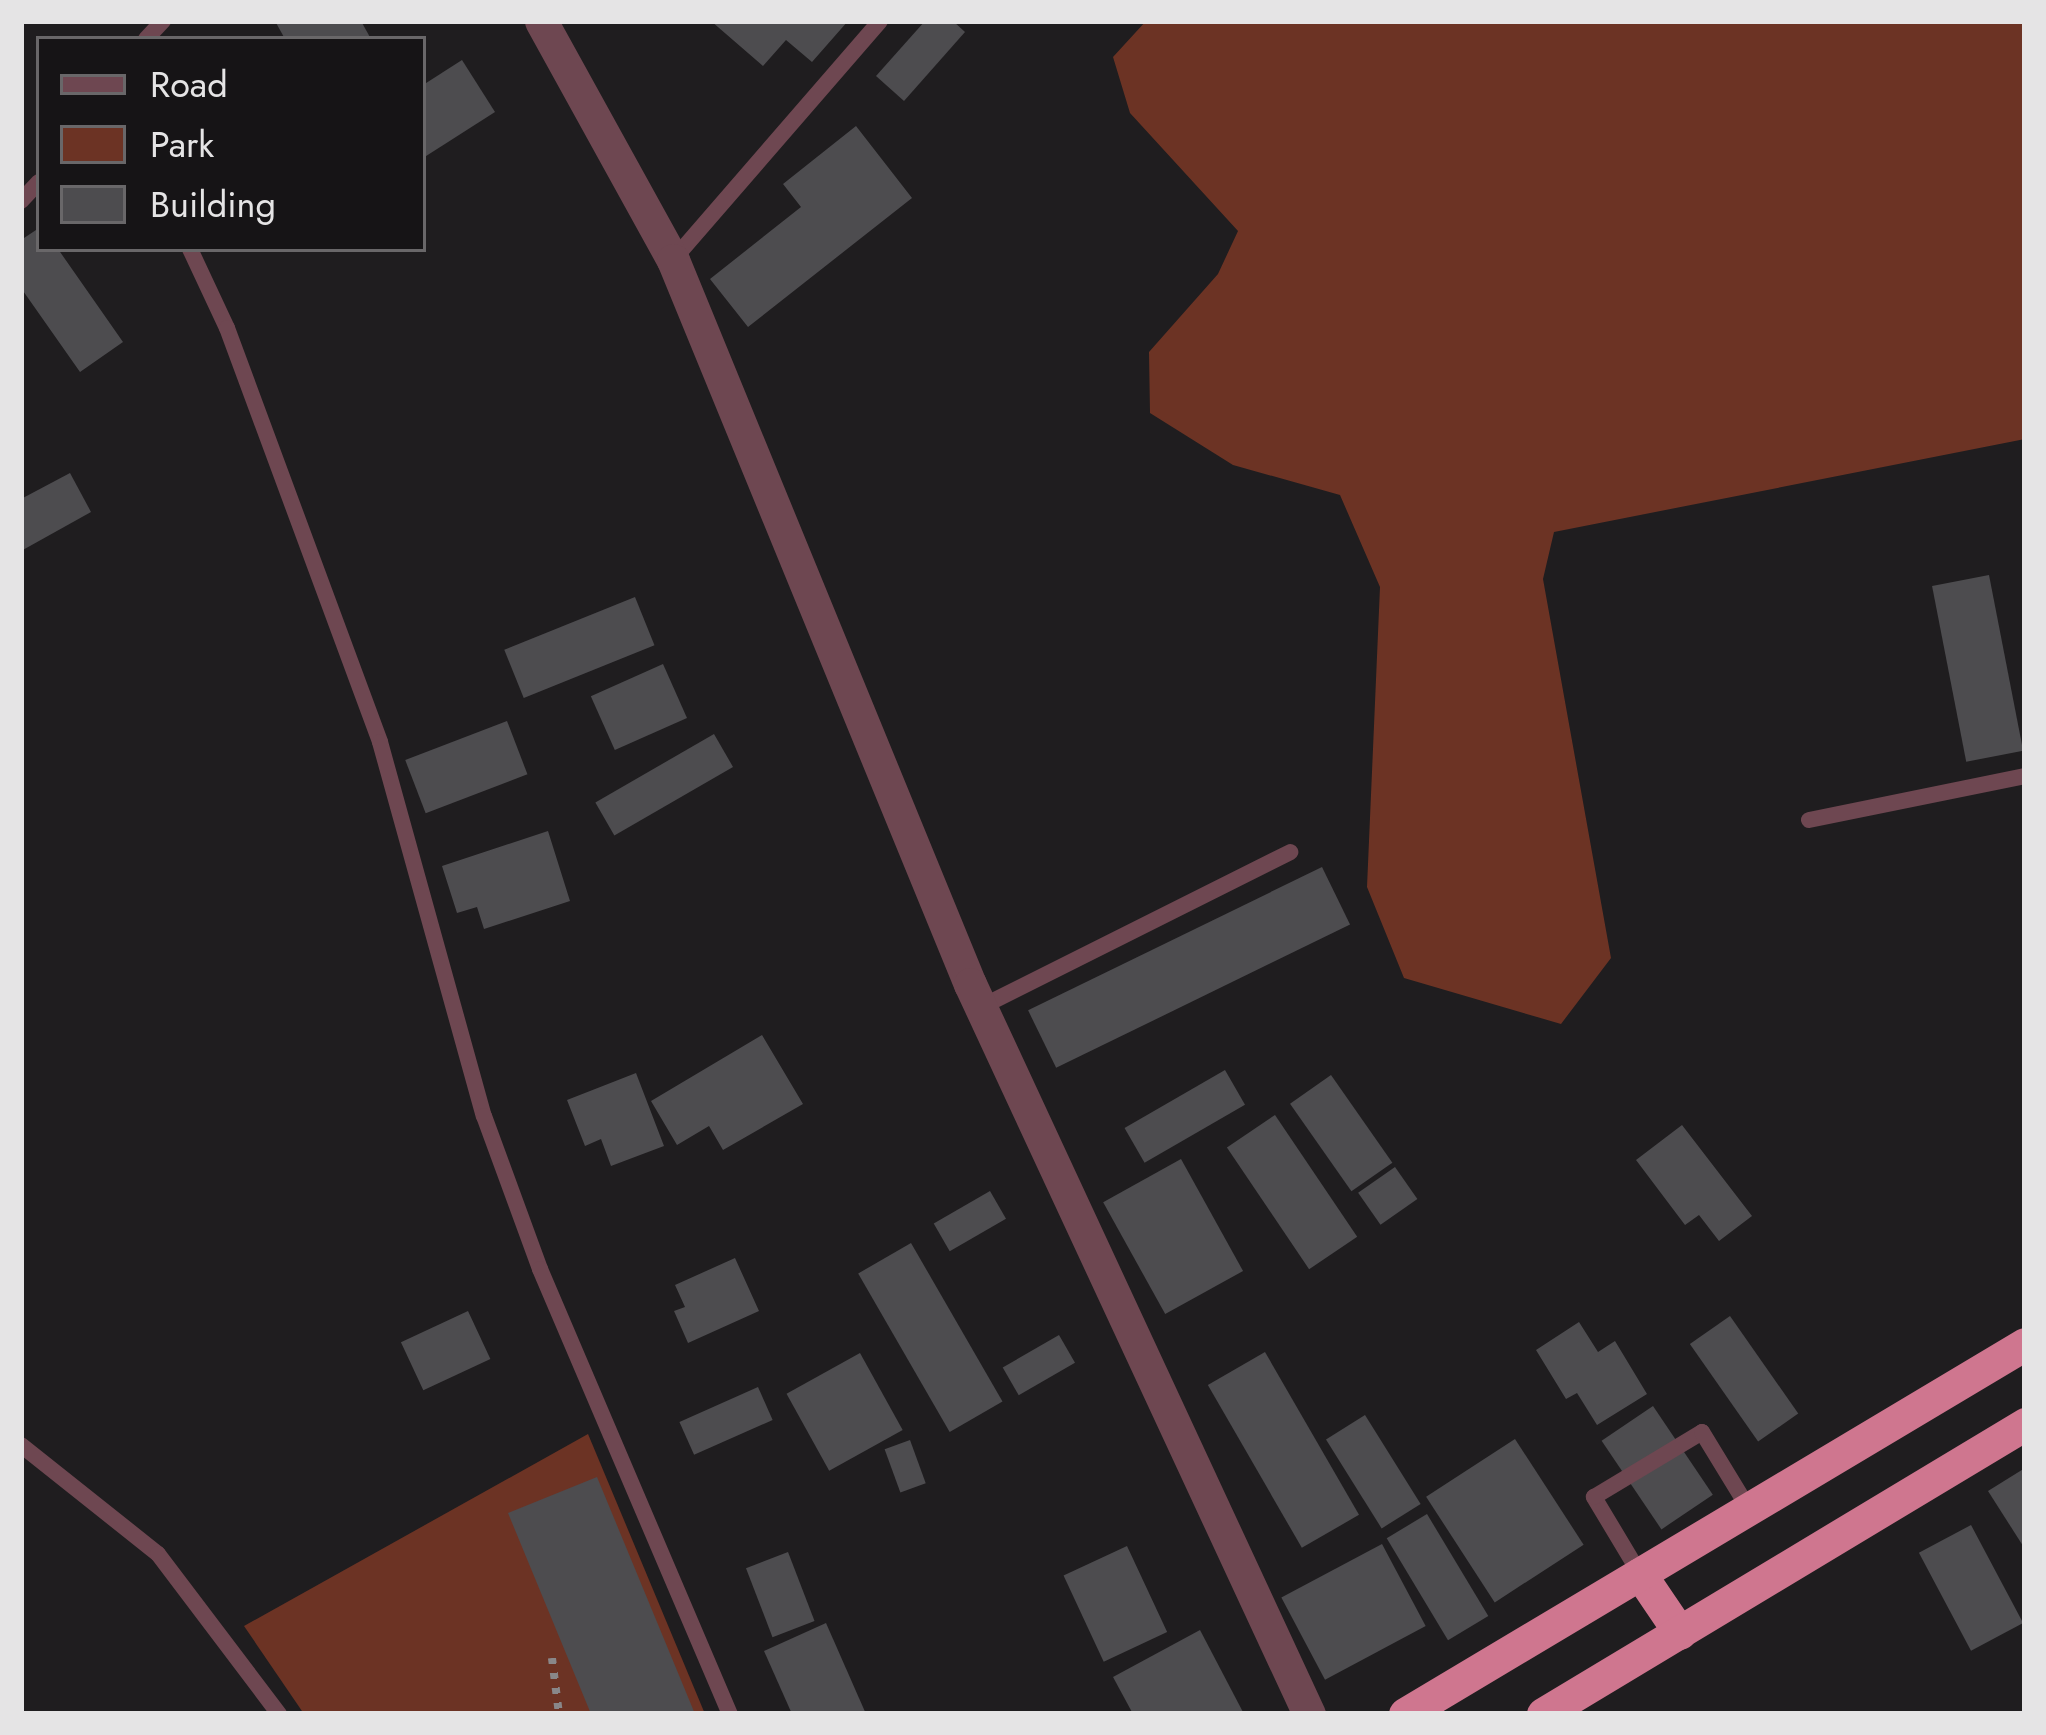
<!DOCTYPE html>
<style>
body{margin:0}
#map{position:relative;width:2046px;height:1735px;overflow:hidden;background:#1f1d1f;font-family:Jost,sans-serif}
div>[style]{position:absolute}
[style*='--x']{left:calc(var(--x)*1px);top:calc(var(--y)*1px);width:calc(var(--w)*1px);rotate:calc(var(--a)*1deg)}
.green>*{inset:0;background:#6c3324}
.building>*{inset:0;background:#4d4c4f;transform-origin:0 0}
.path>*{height:8px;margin-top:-4px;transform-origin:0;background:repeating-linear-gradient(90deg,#898789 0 6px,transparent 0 15px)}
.service>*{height:16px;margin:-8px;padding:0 8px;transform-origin:8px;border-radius:8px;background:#6e4751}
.minor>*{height:33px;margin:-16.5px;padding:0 16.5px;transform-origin:16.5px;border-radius:16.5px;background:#6e4751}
.trunk>*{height:33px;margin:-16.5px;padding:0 16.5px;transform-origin:16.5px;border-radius:16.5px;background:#cf768f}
span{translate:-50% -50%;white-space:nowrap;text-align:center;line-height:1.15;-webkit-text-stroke:12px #161416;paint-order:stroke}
.frame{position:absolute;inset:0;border:24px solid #e5e4e5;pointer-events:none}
.legend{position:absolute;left:36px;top:36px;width:390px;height:216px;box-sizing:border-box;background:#161416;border:3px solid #696769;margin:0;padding:15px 21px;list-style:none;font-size:36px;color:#e5e4e5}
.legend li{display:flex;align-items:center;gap:24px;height:60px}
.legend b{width:60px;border:3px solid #696769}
</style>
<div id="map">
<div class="green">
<div style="clip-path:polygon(1146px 21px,2025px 21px,2025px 439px,1554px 532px,1543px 579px,1611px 958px,1561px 1024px,1404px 978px,1367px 887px,1380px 587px,1340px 495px,1233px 465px,1150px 413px,1149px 352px,1218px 274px,1238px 231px,1130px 113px,1113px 57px)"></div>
<div style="clip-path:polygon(588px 1434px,705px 1714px,304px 1714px,244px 1626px)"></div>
</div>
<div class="building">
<div style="clip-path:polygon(275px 21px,361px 21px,371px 39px,285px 39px)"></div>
<div style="clip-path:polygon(711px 21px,848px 21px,812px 62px,786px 40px,763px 66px)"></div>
<div style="clip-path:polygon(925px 21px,953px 21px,965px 32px,904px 101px,876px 76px)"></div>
<div style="clip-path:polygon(462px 60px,495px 112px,423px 158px,423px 85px)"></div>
<div style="clip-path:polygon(856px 126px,912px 198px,748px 327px,710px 279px,801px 207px,783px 184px)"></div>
<div style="clip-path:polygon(39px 228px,39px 249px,58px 249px,123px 342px,80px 372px,21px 288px,21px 240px)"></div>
<div style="clip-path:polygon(70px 473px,91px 512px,21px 551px,21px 499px)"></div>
<div style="left:1989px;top:575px;width:179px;height:58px;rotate:79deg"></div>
<div style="left:635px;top:597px;width:52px;height:141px;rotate:68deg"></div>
<div style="left:663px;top:664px;width:59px;height:79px;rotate:66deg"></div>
<div style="left:507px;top:721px;width:57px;height:109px;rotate:69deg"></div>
<div style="left:714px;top:734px;width:38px;height:137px;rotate:60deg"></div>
<div style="clip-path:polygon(548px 831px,570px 901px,484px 929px,477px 907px,457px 913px,442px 866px)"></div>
<div style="left:1322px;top:867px;width:64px;height:327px;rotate:64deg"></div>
<div style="clip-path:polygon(762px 1035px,803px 1104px,723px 1150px,709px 1126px,677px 1145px,651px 1101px)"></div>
<div style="left:1225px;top:1070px;width:40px;height:116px;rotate:60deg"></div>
<div style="clip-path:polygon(636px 1073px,664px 1146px,611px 1166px,601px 1139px,585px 1146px,567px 1100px)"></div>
<div style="left:1331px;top:1075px;width:107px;height:50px;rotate:55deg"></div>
<div style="left:1275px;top:1115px;width:147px;height:58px;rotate:56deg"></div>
<div style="clip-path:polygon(1682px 1125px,1752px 1216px,1719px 1241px,1699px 1215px,1685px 1225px,1636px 1160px)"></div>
<div style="left:1181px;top:1159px;width:128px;height:89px;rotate:61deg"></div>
<div style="left:1395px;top:1167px;width:39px;height:45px;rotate:55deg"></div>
<div style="left:990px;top:1191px;width:32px;height:65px;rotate:60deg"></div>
<div style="left:911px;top:1243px;width:183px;height:61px;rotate:60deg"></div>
<div style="clip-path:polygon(735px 1258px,759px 1311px,688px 1343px,674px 1311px,685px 1307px,675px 1285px)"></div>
<div style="left:468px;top:1311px;width:53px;height:74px;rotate:65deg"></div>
<div style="left:1730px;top:1316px;width:119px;height:49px;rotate:55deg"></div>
<div style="clip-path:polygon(1579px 1322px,1598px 1352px,1615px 1341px,1647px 1394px,1597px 1425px,1577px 1393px,1566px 1399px,1536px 1350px)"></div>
<div style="left:1059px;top:1335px;width:32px;height:65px;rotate:60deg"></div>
<div style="left:1265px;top:1352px;width:188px;height:66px;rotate:60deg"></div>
<div style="left:860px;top:1353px;width:88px;height:84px;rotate:61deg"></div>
<div style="left:758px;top:1387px;width:36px;height:86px;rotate:66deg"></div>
<div style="left:1653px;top:1406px;width:107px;height:62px;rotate:56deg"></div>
<div style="left:1365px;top:1415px;width:105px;height:46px;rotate:58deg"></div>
<div style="left:1515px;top:1439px;width:126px;height:106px;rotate:57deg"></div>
<div style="left:910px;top:1440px;width:46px;height:27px;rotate:70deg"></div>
<div style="clip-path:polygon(2025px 1468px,2025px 1549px,1988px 1491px)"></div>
<div style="clip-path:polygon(597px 1477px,695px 1714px,591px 1714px,508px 1513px)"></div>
<div style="left:1427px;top:1514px;width:119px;height:47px;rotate:59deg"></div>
<div style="left:1971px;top:1525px;width:111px;height:59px;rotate:62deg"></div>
<div style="left:1382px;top:1544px;width:93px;height:114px;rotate:62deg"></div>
<div style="left:1127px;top:1546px;width:95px;height:70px;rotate:65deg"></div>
<div style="left:788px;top:1552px;width:74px;height:45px;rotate:69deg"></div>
<div style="clip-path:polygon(826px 1623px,866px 1714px,792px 1714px,764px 1651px)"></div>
<div style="clip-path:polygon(1200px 1630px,1244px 1714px,1133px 1714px,1113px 1677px)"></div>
</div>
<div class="path">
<div style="--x:552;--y:1658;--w:56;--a:82.9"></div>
</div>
<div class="service">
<div style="--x:146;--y:39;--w:25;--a:-47"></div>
<div style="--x:21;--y:201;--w:26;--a:-47"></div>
<div style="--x:190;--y:249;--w:87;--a:64.9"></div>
<div style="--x:227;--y:328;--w:441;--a:69.7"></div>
<div style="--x:380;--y:742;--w:388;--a:74.5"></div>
<div style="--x:484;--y:1116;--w:163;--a:69.9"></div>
<div style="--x:540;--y:1269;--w:484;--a:66.9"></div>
<div style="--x:673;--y:260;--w:316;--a:-49.1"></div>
<div style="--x:1809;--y:820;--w:220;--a:-11.5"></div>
<div style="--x:981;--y:1007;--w:346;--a:-26.6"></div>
<div style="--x:21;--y:1445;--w:175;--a:38.5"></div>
<div style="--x:158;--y:1554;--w:201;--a:52.9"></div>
<div style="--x:1640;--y:1574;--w:90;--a:-120.9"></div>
<div style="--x:1594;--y:1497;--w:126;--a:-31"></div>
<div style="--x:1702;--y:1432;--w:90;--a:58.6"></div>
</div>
<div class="minor">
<div style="--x:541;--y:21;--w:273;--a:61.1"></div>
<div style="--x:673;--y:260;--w:783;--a:67.7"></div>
<div style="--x:970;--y:984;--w:805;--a:65.09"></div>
</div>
<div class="trunk">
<div style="--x:1640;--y:1574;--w:71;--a:55.9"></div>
<div style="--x:1405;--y:1714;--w:722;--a:-30.83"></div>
<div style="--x:1543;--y:1714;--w:563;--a:-31.03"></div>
</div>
<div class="frame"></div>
<ul class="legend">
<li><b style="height:15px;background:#6e4751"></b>Road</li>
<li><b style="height:33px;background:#6c3324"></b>Park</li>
<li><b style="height:33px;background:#4d4c4f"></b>Building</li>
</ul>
</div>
